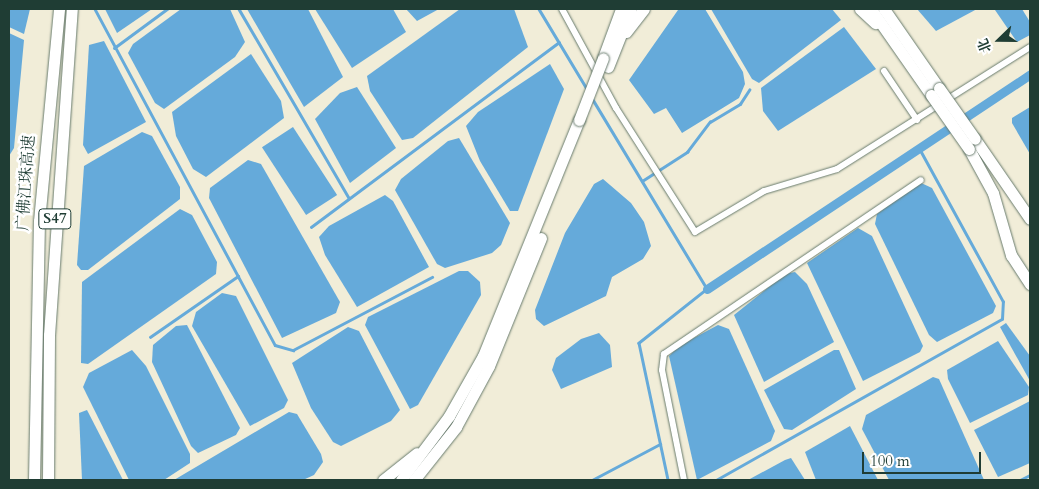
<!DOCTYPE html>
<meta charset="utf-8">
<style>
body{margin:0}
#map{position:relative;width:1039px;height:489px;overflow:hidden;background:#f1edd8;font-family:Cardo,"Noto Serif SC",serif}
div>[style]{position:absolute}
[style*='--x']{left:calc(var(--x)*1px);top:calc(var(--y)*1px);width:calc(var(--w)*1px);rotate:calc(var(--a)*1deg)}
.water>*{inset:0;background:#65aada;transform-origin:0 0}
.stream>*{height:2.5px;margin:-1.25px;padding:0 1.25px;transform-origin:1.25px;border-radius:1.25px;background:#65aada}
.canal>*{height:9px;margin:-4.5px;padding:0 4.5px;transform-origin:4.5px;border-radius:4.5px;background:#65aada}
.roads{filter:drop-shadow(0 0 1px #687b6d) drop-shadow(0 0 1px #687b6d)}
.minor>*{height:6px;margin:-3px;padding:0 3px;transform-origin:3px;border-radius:3px;background:#fff}
.motorway>*{height:11px;margin:-5.5px;padding:0 5.5px;transform-origin:5.5px;border-radius:5.5px;background:#fff}
.bridges{filter:drop-shadow(0 0 1px #687b6d) drop-shadow(0 0 1px #687b6d)}
.motorway-bridge>*{height:11px;margin:-5.5px;padding:0 5.5px;transform-origin:5.5px;border-radius:5.5px;background:#fff}
span{translate:-50% -50%;white-space:nowrap;text-align:center;line-height:1.15;-webkit-text-stroke:5px #fff;paint-order:stroke}
.shield-label span{padding:1px 4px;background:#fff;border:1px solid;border-radius:4px;-webkit-text-stroke-width:0}
.shield-label{font-size:15px;color:#1f3d34;font-weight:700}
.street-label{font-size:16px;color:#1f3d34}
.frame{position:absolute;inset:0;border:10px solid #1f3d34;pointer-events:none}
.north{position:absolute;left:974px;top:15px;width:50px;height:50px;-webkit-text-stroke:4px #fff;paint-order:stroke;rotate:248deg;font-size:14px;font-weight:700;line-height:20px;text-align:center;color:#1f3d34}
.north::after{content:'';display:block;margin:auto;width:18px;height:22px;background:#1f3d34;clip-path:polygon(50% 0,100% 100%,50% 72%,0 100%)}
.scale{position:absolute;left:862px;top:452px;width:119px;height:22px;box-sizing:border-box;border:2px solid #1f3d34;border-top:0;padding-left:6px;font-size:15px;line-height:18px;white-space:nowrap;color:#1f3d34;-webkit-text-stroke:4px #fff;paint-order:stroke}
</style>
<div id="map">
<div class="water">
<div style="clip-path:polygon(9px 9px,30px 9px,24px 34px,9px 27px)"></div>
<div style="clip-path:polygon(105px 9px,152px 9px,117px 33px)"></div>
<div style="clip-path:polygon(181px 9px,230px 9px,245px 42px,235px 57px,164px 109px,155px 103px,128px 53px,133px 44px)"></div>
<div style="clip-path:polygon(247px 9px,308px 9px,343px 77px,304px 107px)"></div>
<div style="clip-path:polygon(315px 9px,393px 9px,406px 32px,352px 68px)"></div>
<div style="clip-path:polygon(406px 9px,439px 9px,417px 21px)"></div>
<div style="clip-path:polygon(460px 9px,514px 9px,528px 47px,413px 138px,402px 140px,370px 91px,367px 76px)"></div>
<div style="clip-path:polygon(705px 9px,743px 72px,745px 84px,739px 98px,682px 133px,666px 108px,654px 114px,629px 80px,678px 10px)"></div>
<div style="clip-path:polygon(711px 9px,832px 9px,841px 20px,759px 83px,752px 79px)"></div>
<div style="clip-path:polygon(917px 9px,977px 9px,936px 31px)"></div>
<div style="clip-path:polygon(1022px 9px,1030px 22px,1030px 35px,1017px 42px,995px 10px)"></div>
<div style="clip-path:polygon(844px 27px,876px 69px,778px 131px,763px 111px,761px 88px)"></div>
<div style="clip-path:polygon(9px 33px,24px 40px,14px 148px,9px 156px)"></div>
<div style="clip-path:polygon(104px 41px,146px 122px,88px 154px,83px 145px,89px 45px)"></div>
<div style="clip-path:polygon(251px 54px,281px 101px,284px 118px,206px 177px,193px 169px,176px 136px,172px 112px)"></div>
<div style="clip-path:polygon(550px 64px,564px 89px,518px 211px,510px 211px,480px 161px,466px 126px,478px 112px)"></div>
<div style="clip-path:polygon(357px 87px,396px 148px,350px 183px,315px 119px,340px 93px)"></div>
<div style="clip-path:polygon(1030px 107px,1030px 154px,1012px 123px,1012px 118px)"></div>
<div style="left:293px;top:127px;width:81px;height:37px;rotate:57deg"></div>
<div style="clip-path:polygon(142px 132px,152px 136px,180px 187px,180px 199px,88px 270px,81px 270px,77px 265px,84px 166px)"></div>
<div style="clip-path:polygon(459px 138px,510px 223px,501px 245px,492px 253px,445px 268px,437px 264px,395px 190px,401px 179px,448px 141px)"></div>
<div style="clip-path:polygon(248px 160px,261px 164px,340px 302px,336px 313px,282px 338px,209px 198px,210px 188px)"></div>
<div style="clip-path:polygon(603px 179px,631px 203px,644px 222px,651px 246px,643px 259px,612px 277px,606px 296px,544px 326px,536px 319px,535px 310px,565px 233px,594px 184px)"></div>
<div style="clip-path:polygon(919px 182px,932px 188px,996px 306px,993px 313px,937px 342px,929px 335px,875px 224px,877px 214px)"></div>
<div style="clip-path:polygon(385px 195px,393px 201px,429px 267px,357px 307px,325px 255px,319px 237px,329px 226px)"></div>
<div style="clip-path:polygon(180px 209px,192px 215px,217px 262px,216px 274px,88px 364px,81px 363px,82px 282px)"></div>
<div style="clip-path:polygon(858px 228px,872px 236px,923px 346px,920px 352px,863px 381px,807px 263px)"></div>
<div style="clip-path:polygon(459px 271px,468px 271px,480px 282px,481px 295px,418px 405px,410px 409px,365px 325px,368px 317px)"></div>
<div style="clip-path:polygon(795px 272px,807px 284px,834px 342px,764px 382px,734px 315px,785px 274px)"></div>
<div style="clip-path:polygon(222px 293px,236px 296px,288px 400px,284px 408px,250px 426px,192px 326px,196px 312px)"></div>
<div style="clip-path:polygon(1006px 323px,1030px 356px,1030px 381px,1000px 327px)"></div>
<div style="clip-path:polygon(187px 325px,240px 428px,236px 435px,198px 453px,191px 446px,152px 362px,153px 345px,176px 326px)"></div>
<div style="clip-path:polygon(718px 325px,729px 329px,775px 431px,771px 441px,697px 480px,669px 356px,679px 346px)"></div>
<div style="clip-path:polygon(348px 327px,359px 331px,400px 410px,391px 421px,341px 446px,333px 442px,311px 408px,292px 363px)"></div>
<div style="clip-path:polygon(599px 333px,610px 345px,612px 367px,561px 389px,552px 370px,556px 358px,581px 339px)"></div>
<div style="clip-path:polygon(998px 341px,1029px 387px,1028px 395px,970px 423px,948px 379px,947px 370px)"></div>
<div style="clip-path:polygon(132px 350px,146px 366px,190px 454px,190px 463px,164px 480px,129px 480px,83px 387px,89px 373px)"></div>
<div style="clip-path:polygon(834px 350px,839px 350px,856px 389px,792px 430px,784px 429px,764px 390px)"></div>
<div style="clip-path:polygon(933px 377px,939px 379px,984px 480px,889px 480px,862px 429px,866px 415px)"></div>
<div style="clip-path:polygon(1030px 401px,1030px 463px,998px 477px,974px 430px)"></div>
<div style="clip-path:polygon(87px 410px,123px 480px,82px 480px,79px 413px)"></div>
<div style="clip-path:polygon(289px 412px,297px 414px,321px 454px,323px 462px,314px 475px,303px 480px,174px 480px)"></div>
<div style="clip-path:polygon(850px 426px,878px 480px,816px 480px,805px 452px)"></div>
<div style="clip-path:polygon(791px 458px,805px 480px,748px 480px,785px 460px)"></div>
</div>
<div class="stream">
<div style="--x:95;--y:9;--w:381;--a:61.8"></div>
<div style="--x:275;--y:345;--w:19;--a:16"></div>
<div style="--x:293;--y:350;--w:157;--a:-27.7"></div>
<div style="--x:239;--y:9;--w:219;--a:59.8"></div>
<div style="--x:539;--y:9;--w:93;--a:59"></div>
<div style="--x:114;--y:48;--w:66;--a:-36.3"></div>
<div style="--x:592;--y:98;--w:223;--a:58.9"></div>
<div style="--x:707;--y:289;--w:87;--a:141.5"></div>
<div style="--x:639;--y:343;--w:140;--a:78"></div>
<div style="--x:642;--y:181;--w:54;--a:-32.8"></div>
<div style="--x:687;--y:152;--w:38;--a:-53"></div>
<div style="--x:710;--y:122;--w:35;--a:-31"></div>
<div style="--x:740;--y:104;--w:17;--a:-57"></div>
<div style="--x:311;--y:227;--w:309;--a:-36.7"></div>
<div style="--x:150;--y:337;--w:107;--a:-34.7"></div>
<div style="--x:592;--y:480;--w:77;--a:-27.9"></div>
<div style="--x:716;--y:480;--w:328;--a:-29.4"></div>
<div style="--x:1002;--y:319;--w:17;--a:-87"></div>
<div style="--x:1003;--y:302;--w:177;--a:-118.7"></div>
<div style="--x:1020;--y:480;--w:11;--a:-27"></div>
</div>
<div class="canal">
<div style="--x:707;--y:289;--w:388;--a:-33.6"></div>
</div>
<div class="roads">
<div class="minor">
<div style="--x:562;--y:9;--w:113;--a:61.4"></div>
<div style="--x:616;--y:108;--w:147;--a:57.5"></div>
<div style="--x:695;--y:232;--w:80;--a:-30.7"></div>
<div style="--x:764;--y:191;--w:76;--a:-16.8"></div>
<div style="--x:837;--y:169;--w:228;--a:-32.3"></div>
<div style="--x:884;--y:71;--w:59;--a:56"></div>
<div style="--x:684;--y:480;--w:112;--a:-101.3"></div>
<div style="--x:662;--y:370;--w:16;--a:-83"></div>
<div style="--x:664;--y:354;--w:310;--a:-34.1"></div>
</div>
<div class="motorway">
<div style="--x:860;--y:9;--w:21;--a:43"></div>
<div style="--x:871;--y:9;--w:105;--a:55.1"></div>
<div style="--x:884;--y:9;--w:96;--a:55.2"></div>
<div style="--x:626;--y:32;--w:29;--a:-52"></div>
<div style="--x:603;--y:58;--w:52;--a:-69.8"></div>
<div style="--x:608;--y:67;--w:62;--a:-68.4"></div>
<div style="--x:975;--y:139;--w:97;--a:55.5"></div>
<div style="--x:969;--y:149;--w:50;--a:61.4"></div>
<div style="--x:993;--y:193;--w:65;--a:73.8"></div>
<div style="--x:1011;--y:255;--w:35;--a:57"></div>
<div style="--x:34;--y:480;--w:259;--a:-88.9"></div>
<div style="--x:39;--y:221;--w:213;--a:-84.6"></div>
<div style="--x:48;--y:480;--w:145;--a:-89.6"></div>
<div style="--x:49;--y:335;--w:327;--a:-86"></div>
<div style="--x:383;--y:480;--w:43;--a:-38.5"></div>
<div style="--x:401;--y:480;--w:80;--a:-53.1"></div>
<div style="--x:449;--y:416;--w:69;--a:-60.5"></div>
<div style="--x:483;--y:356;--w:255;--a:-67.9"></div>
<div style="--x:414;--y:480;--w:68;--a:-51.6"></div>
<div style="--x:456;--y:427;--w:69;--a:-61.6"></div>
<div style="--x:489;--y:366;--w:138;--a:-67.9"></div>
</div>
</div>
<div class="bridges">
<div class="motorway-bridge">
<div style="--x:939;--y:88;--w:62;--a:54.8"></div>
<div style="--x:931;--y:95;--w:66;--a:54.9"></div>
<div style="--x:579;--y:120;--w:66;--a:-68.8"></div>
</div>
</div>
<div class="shield-label">
<span style="left:55px;top:219px">S47</span>
</div>
<div class="street-label">
<span style="left:26px;top:183px;rotate:-86deg">广佛江珠高速</span>
</div>
<div class="frame"></div>
<div class="north">北</div>
<div class="scale">100 m</div>
</div>
